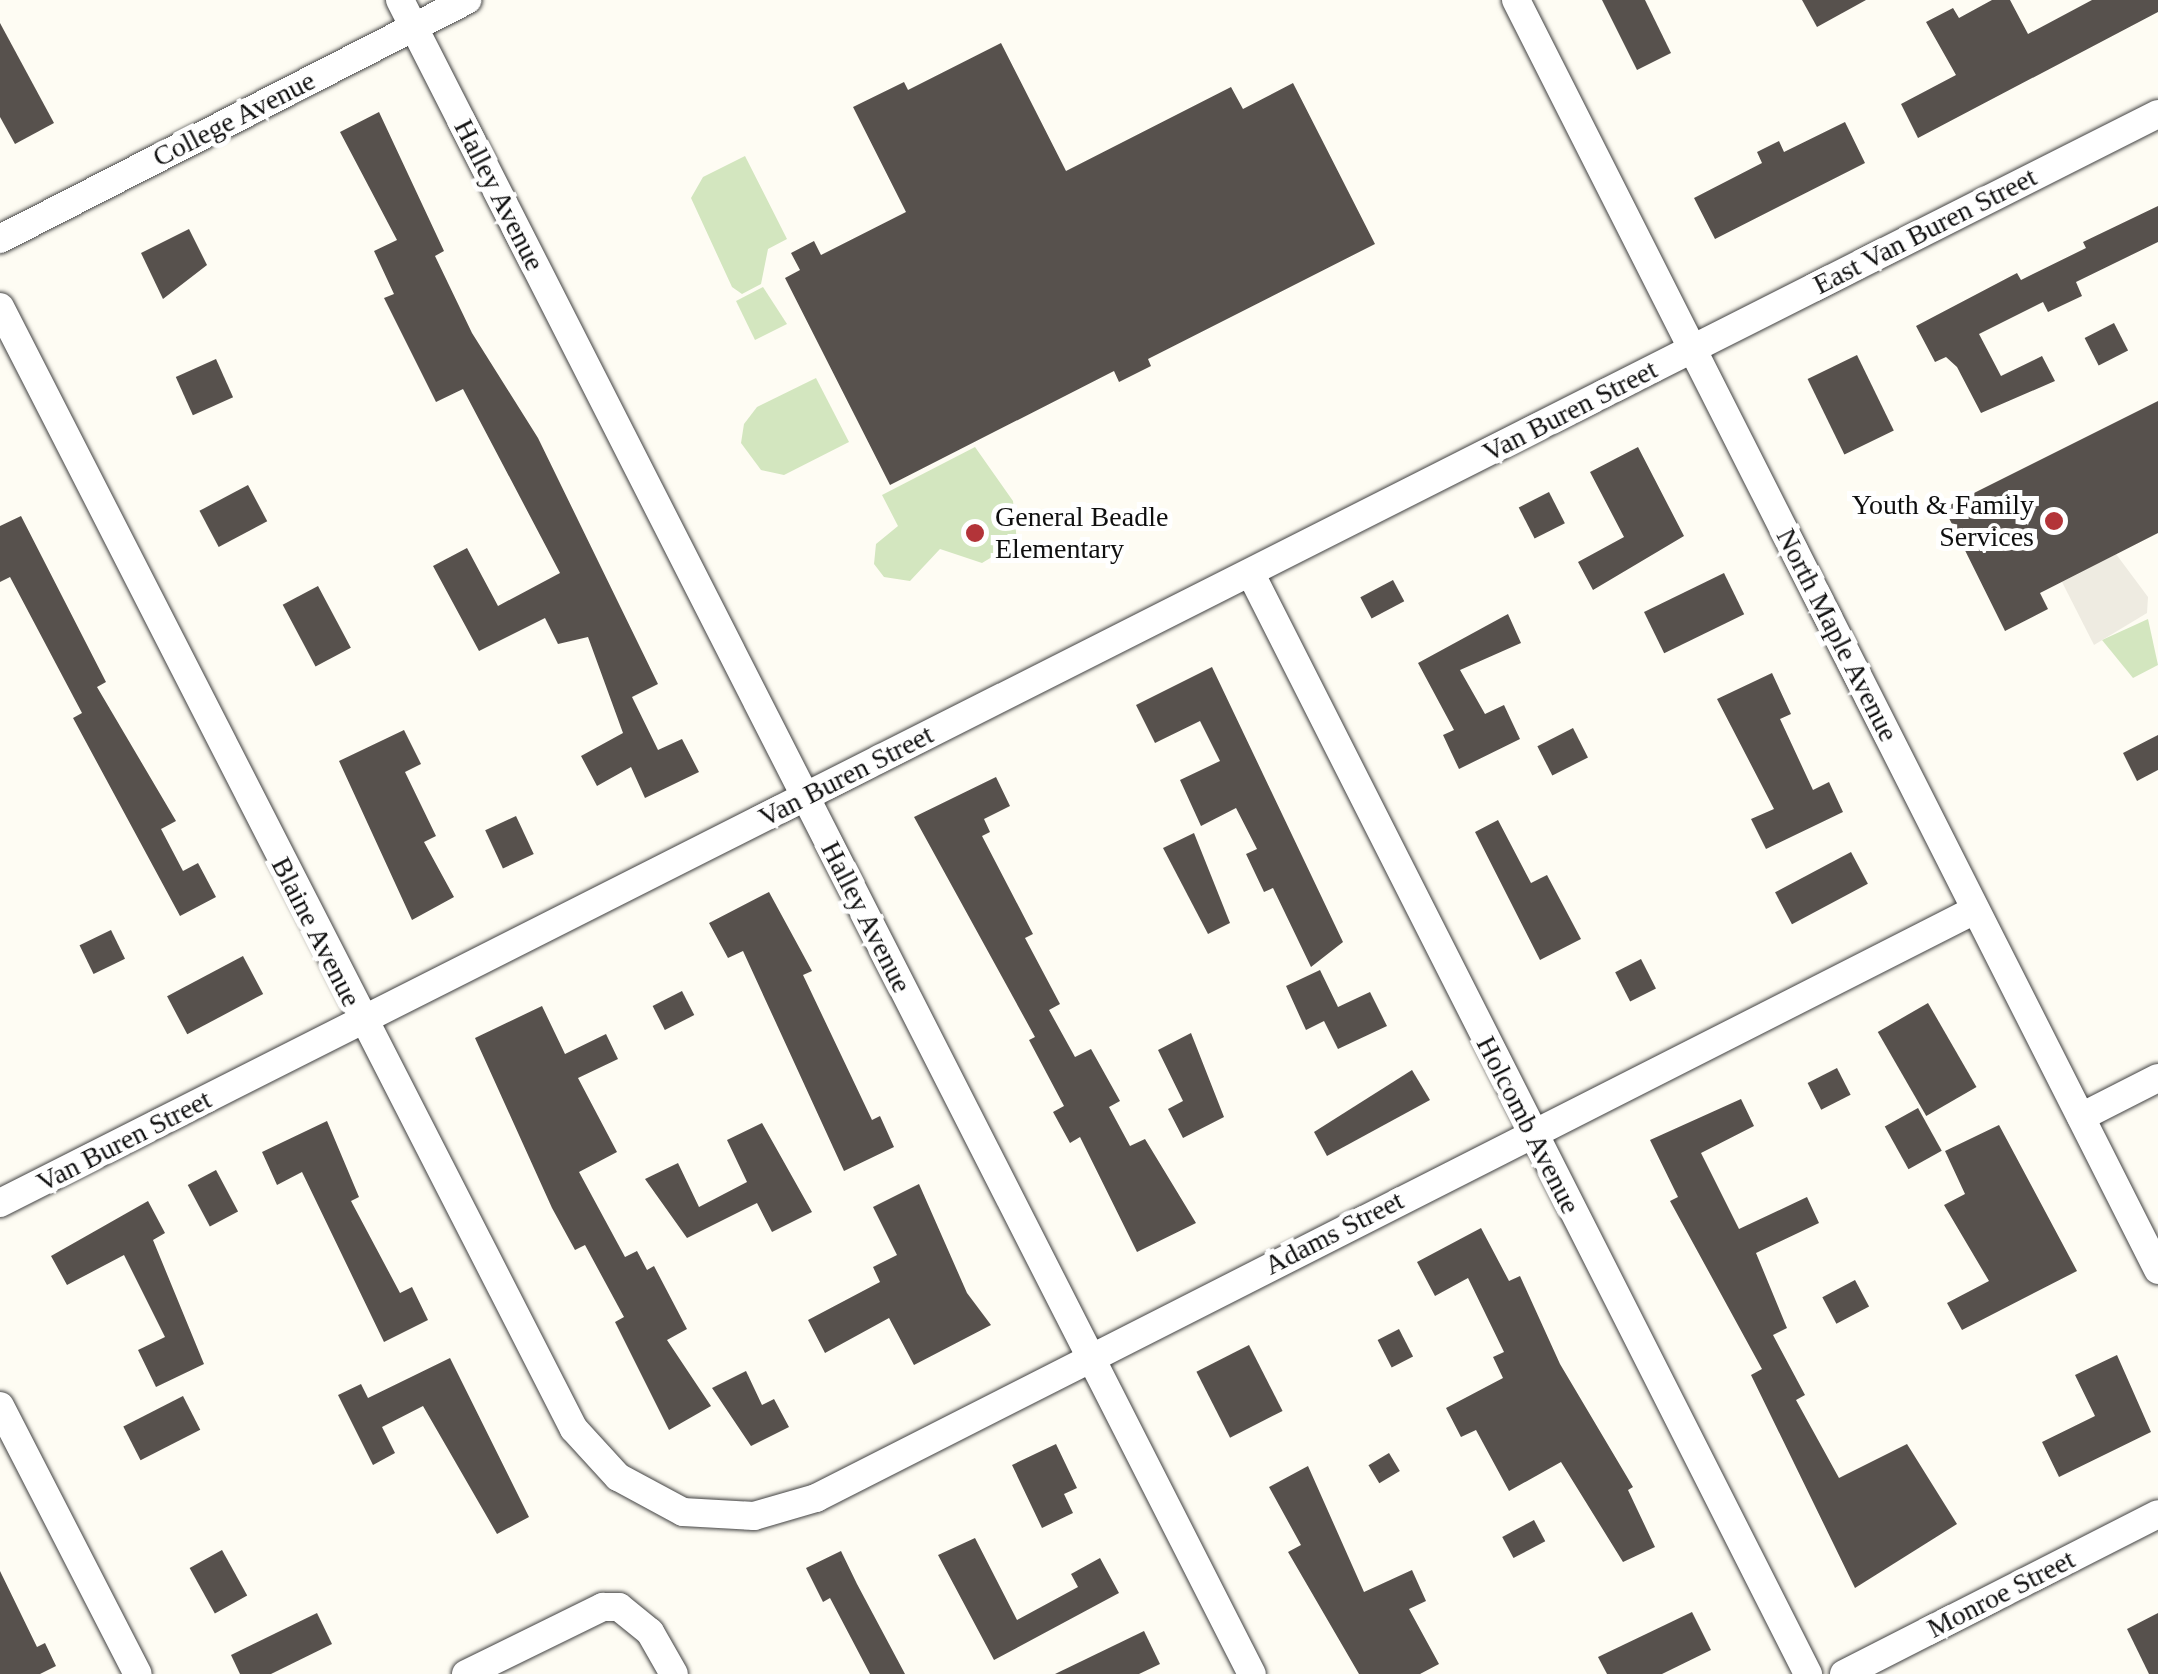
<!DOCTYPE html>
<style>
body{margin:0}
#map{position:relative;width:2158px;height:1674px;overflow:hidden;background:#fefcf3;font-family:Georgia,serif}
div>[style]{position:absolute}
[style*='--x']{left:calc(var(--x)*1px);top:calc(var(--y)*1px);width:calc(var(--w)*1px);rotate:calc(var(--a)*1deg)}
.green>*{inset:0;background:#d3e6bf}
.plaza>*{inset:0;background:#eeebe1}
.building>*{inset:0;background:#57514d;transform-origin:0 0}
.roads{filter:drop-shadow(0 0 2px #424242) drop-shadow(0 0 2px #424242)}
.minor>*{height:28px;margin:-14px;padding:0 14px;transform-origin:14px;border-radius:14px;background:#fff}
.dots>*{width:28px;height:28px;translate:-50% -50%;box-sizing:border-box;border:5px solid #fff;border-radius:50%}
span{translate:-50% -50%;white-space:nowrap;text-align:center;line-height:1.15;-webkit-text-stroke:10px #fff;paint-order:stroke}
.street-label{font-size:28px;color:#0f0f0f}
.poi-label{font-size:28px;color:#0f0f0f}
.right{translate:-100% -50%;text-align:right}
.left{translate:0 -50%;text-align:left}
</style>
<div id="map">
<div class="green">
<div style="clip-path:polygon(745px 156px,787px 239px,768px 249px,761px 284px,742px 294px,732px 287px,691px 198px,703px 177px)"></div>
<div style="clip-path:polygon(763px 287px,787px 324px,755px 340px,736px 301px)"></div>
<div style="clip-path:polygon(816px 378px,849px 442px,784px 475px,761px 470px,741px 443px,744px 424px,757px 407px)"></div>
<div style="clip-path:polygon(975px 447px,1013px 501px,1017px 542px,982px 563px,940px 549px,910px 581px,884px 577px,874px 564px,876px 544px,898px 526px,882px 495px)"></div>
<div style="clip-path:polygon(2148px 619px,2158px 665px,2133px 678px,2102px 640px)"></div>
</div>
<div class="plaza">
<div style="clip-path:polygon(2116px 554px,2148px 597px,2147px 613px,2094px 645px,2062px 582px)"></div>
</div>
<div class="building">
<div style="clip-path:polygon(1602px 0,1645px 0,1671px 53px,1637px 70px)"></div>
<div style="clip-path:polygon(1802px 0,1866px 0,1817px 27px)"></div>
<div style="clip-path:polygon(1992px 0,2010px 0,2028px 34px,2092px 0,2158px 0,2158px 12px,1918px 138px,1901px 104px,1956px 75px,1926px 22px,1953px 8px,1959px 18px)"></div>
<div style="clip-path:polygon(0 23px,54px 123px,15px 144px,0 117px)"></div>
<div style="clip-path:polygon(1001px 43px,1066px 171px,1231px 87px,1243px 109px,1293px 83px,1375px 244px,1148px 359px,1151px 366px,1119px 382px,1114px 371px,890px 485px,785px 278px,800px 270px,791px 253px,814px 241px,821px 255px,906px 212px,853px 107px,904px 82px,908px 90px)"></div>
<div style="clip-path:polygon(379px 112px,444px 251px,435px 256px,472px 333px,538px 438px,658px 684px,632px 697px,658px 750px,682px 739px,699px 772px,645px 798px,631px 767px,597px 786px,581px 756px,623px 733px,588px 637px,558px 644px,545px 618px,479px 651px,433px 566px,467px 548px,498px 606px,560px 573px,463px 389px,436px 402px,384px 298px,394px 294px,374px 251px,397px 240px,340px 132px)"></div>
<div style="clip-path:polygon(1845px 122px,1865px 163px,1715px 239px,1694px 198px,1762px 163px,1757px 152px,1779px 141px,1784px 152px)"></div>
<div style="clip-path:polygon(2158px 206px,2158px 242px,2076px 282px,2082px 296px,2048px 312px,2043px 302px,1979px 334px,2001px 376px,2042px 356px,2055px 381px,1981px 413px,1957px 367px,1946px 357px,1935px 362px,1916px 326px,2017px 273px,2021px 280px,2086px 248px,2083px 242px)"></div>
<div style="clip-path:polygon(189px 229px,207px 265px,163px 299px,141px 253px)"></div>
<div style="left:2114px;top:323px;width:31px;height:33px;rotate:63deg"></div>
<div style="left:1857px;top:355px;width:84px;height:55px;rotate:64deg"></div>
<div style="left:216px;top:359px;width:42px;height:44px;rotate:66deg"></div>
<div style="clip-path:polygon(2158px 401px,2158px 533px,2040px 593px,2048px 609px,2005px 631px,1944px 508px)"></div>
<div style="clip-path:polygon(1638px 447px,1684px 536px,1593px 590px,1578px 562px,1624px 537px,1590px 472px)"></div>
<div style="left:248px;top:485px;width:41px;height:55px;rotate:62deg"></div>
<div style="left:1549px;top:492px;width:35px;height:34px;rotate:63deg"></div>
<div style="clip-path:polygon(21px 516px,106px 682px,97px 687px,176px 821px,161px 829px,183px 871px,198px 863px,216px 897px,180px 916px,73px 718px,82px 713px,10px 577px,0 582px,0 526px)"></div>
<div style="left:1724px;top:573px;width:46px;height:89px;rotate:64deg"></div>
<div style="left:1393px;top:580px;width:24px;height:37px;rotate:62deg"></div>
<div style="left:318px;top:586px;width:70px;height:40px;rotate:62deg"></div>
<div style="clip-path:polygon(1508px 614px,1521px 643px,1460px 670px,1485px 714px,1504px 705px,1520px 739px,1459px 769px,1443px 735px,1454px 730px,1418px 663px)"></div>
<div style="clip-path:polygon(1212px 667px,1343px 942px,1311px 967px,1273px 888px,1264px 892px,1246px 854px,1257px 849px,1236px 808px,1201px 826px,1180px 780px,1220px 761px,1200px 721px,1155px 743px,1136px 705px)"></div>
<div style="clip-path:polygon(1772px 673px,1791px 714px,1780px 719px,1813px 790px,1829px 782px,1843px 812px,1766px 849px,1751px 819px,1774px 809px,1717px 699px)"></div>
<div style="left:1573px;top:728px;width:33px;height:40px;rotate:63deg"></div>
<div style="clip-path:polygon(404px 730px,421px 764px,405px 772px,436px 836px,424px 842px,454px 897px,412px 920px,339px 761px)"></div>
<div style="clip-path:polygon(2158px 735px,2158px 770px,2137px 781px,2123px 753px)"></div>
<div style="clip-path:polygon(996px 777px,1010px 806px,984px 819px,990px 832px,982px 836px,1033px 934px,1025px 938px,1060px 1004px,1049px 1010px,1075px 1057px,1091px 1049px,1120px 1101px,1109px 1107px,1130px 1146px,1145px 1139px,1196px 1223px,1137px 1252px,1080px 1137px,1070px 1143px,1053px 1112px,1064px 1106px,1029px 1040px,1035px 1037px,914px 817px)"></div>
<div style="left:516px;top:816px;width:42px;height:34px;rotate:65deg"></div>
<div style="clip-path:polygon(1498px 820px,1531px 883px,1547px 875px,1581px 939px,1540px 960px,1475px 832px)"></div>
<div style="clip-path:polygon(1194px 833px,1230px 923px,1208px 934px,1163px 848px)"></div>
<div style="left:1851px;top:852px;width:36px;height:86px;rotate:62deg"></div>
<div style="clip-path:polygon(769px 892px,812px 971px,803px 975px,872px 1120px,880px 1116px,894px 1147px,844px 1171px,743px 951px,728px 958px,709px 923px)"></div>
<div style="left:111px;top:930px;width:32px;height:35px;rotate:64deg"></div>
<div style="left:243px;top:956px;width:43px;height:86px;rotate:62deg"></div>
<div style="left:1641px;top:959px;width:33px;height:29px;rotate:63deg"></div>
<div style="clip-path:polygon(1320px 970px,1338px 1007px,1370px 992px,1387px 1026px,1338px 1049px,1324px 1021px,1306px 1030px,1286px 986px)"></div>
<div style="left:682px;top:991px;width:27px;height:33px;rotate:63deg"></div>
<div style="left:1928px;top:1003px;width:97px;height:58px;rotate:60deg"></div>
<div style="clip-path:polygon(542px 1006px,565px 1054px,606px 1034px,618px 1059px,578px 1078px,617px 1152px,579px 1172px,625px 1257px,637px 1251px,647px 1270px,654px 1266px,687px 1329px,667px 1340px,711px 1406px,669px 1430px,615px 1322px,624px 1317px,585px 1245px,575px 1250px,552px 1208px,475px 1038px)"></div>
<div style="clip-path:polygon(1191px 1033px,1224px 1117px,1183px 1138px,1168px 1109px,1183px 1101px,1158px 1050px)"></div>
<div style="left:1837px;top:1068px;width:30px;height:33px;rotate:63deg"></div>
<div style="clip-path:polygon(1412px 1070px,1430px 1100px,1327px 1156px,1314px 1132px)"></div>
<div style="clip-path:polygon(1741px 1099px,1754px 1126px,1701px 1153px,1739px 1229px,1807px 1197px,1819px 1223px,1756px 1253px,1787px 1328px,1773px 1335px,1805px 1395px,1796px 1400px,1839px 1478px,1907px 1444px,1957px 1524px,1855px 1588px,1751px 1375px,1762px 1369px,1670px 1201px,1678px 1197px,1650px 1140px)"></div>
<div style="left:1918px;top:1108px;width:49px;height:38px;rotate:61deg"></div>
<div style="clip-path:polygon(327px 1121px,359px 1197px,351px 1201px,400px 1293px,412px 1287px,428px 1320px,384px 1342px,302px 1172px,277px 1185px,262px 1152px)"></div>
<div style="clip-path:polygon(762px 1123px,812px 1212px,772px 1232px,757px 1203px,687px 1238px,645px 1179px,678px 1163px,699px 1207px,747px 1182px,727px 1140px)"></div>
<div style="clip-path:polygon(1999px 1125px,2077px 1271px,1962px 1330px,1947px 1303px,1989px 1281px,1944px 1205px,1965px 1194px,1945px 1151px)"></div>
<div style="left:216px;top:1170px;width:47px;height:32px;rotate:62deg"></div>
<div style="clip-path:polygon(919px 1184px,967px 1293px,991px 1325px,914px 1365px,889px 1318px,825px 1353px,808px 1320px,880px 1282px,873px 1267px,897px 1255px,873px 1207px)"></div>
<div style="clip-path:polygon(148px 1201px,165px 1233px,153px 1240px,204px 1364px,156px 1387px,138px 1350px,165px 1337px,124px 1255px,67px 1285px,51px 1256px)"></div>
<div style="clip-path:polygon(1481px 1228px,1509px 1281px,1520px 1276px,1560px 1364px,1633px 1487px,1628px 1490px,1655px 1547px,1623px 1562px,1561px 1462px,1509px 1491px,1476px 1430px,1461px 1437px,1446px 1408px,1503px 1378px,1493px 1357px,1504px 1352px,1468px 1278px,1435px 1296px,1417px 1262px)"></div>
<div style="left:1855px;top:1280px;width:30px;height:37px;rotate:62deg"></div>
<div style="left:1399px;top:1329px;width:31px;height:24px;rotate:63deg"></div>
<div style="left:1249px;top:1345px;width:74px;height:59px;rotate:63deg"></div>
<div style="clip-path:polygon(2117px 1355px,2151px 1432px,2059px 1477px,2042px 1442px,2095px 1416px,2075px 1375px)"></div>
<div style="clip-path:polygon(450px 1358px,529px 1517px,497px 1534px,423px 1406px,382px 1427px,395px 1453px,373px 1465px,338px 1395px,361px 1384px,368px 1398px)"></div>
<div style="clip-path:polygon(746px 1371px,762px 1405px,774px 1399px,789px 1427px,751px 1446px,712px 1388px)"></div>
<div style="left:183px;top:1396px;width:38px;height:67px;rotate:63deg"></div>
<div style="clip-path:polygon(1056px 1444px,1077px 1488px,1064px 1494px,1073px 1513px,1042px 1528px,1012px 1465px)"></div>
<div style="left:1389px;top:1453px;width:21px;height:24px;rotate:59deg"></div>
<div style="clip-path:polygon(1308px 1466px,1364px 1592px,1412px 1570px,1426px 1601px,1409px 1609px,1439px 1664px,1420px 1674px,1359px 1674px,1288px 1552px,1301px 1545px,1269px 1487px)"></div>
<div style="left:1534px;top:1520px;width:24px;height:36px;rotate:62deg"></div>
<div style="clip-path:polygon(975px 1538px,1017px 1620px,1078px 1587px,1071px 1574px,1100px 1558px,1119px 1593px,994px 1660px,938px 1555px)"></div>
<div style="left:222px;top:1550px;width:52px;height:37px;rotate:61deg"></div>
<div style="clip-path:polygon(841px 1551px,857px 1584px,905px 1674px,870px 1674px,830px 1598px,823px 1602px,806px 1568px)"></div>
<div style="clip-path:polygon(0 1571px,37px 1647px,45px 1643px,56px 1666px,40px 1674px,0 1674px)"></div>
<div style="clip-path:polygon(1692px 1612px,1711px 1650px,1662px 1674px,1607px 1674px,1598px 1657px)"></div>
<div style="clip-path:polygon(317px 1613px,332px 1644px,271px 1674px,240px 1674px,231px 1655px)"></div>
<div style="clip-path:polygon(2158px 1613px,2158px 1674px,2149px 1674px,2127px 1629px)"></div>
<div style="clip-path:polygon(1144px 1631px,1160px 1664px,1139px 1674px,1055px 1674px)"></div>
</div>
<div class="roads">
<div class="minor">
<div style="--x:400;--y:0;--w:1878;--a:63.03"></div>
<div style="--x:1516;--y:0;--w:1423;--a:63.18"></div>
<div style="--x:0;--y:239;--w:525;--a:-27.1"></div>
<div style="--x:0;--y:307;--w:1260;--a:62.91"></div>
<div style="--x:574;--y:1429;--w:65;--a:47.5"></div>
<div style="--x:618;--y:1477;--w:74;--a:28.3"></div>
<div style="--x:683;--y:1512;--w:71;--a:3.2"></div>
<div style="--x:754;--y:1516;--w:65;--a:-16.2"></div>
<div style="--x:816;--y:1498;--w:1300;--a:-26.9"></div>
<div style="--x:1251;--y:574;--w:1233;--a:63.14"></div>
<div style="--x:2081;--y:1117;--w:86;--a:-26.9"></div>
<div style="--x:0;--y:1203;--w:2417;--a:-26.78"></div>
<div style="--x:0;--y:1406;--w:301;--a:62.8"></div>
<div style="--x:466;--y:1674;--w:153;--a:-26.1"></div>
<div style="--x:603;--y:1607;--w:16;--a:0"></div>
<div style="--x:619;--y:1607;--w:40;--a:39"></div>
<div style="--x:650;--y:1632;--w:48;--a:60.3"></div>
<div style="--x:1844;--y:1674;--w:352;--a:-27"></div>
</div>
</div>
<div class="dots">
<div style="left:2054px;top:521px;background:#b33439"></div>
<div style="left:975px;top:533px;background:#b33439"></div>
</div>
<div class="street-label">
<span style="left:234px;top:119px;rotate:-27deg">College Avenue</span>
<span style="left:499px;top:195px;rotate:63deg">Halley Avenue</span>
<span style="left:1925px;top:231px;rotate:-27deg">East Van Buren Street</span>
<span style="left:1570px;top:411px;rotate:-27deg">Van Buren Street</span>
<span style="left:1837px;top:635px;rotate:63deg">North Maple Avenue</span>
<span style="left:846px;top:776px;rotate:-27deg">Van Buren Street</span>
<span style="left:866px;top:917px;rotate:63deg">Halley Avenue</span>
<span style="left:316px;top:932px;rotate:63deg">Blaine Avenue</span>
<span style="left:1528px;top:1125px;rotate:63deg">Holcomb Avenue</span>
<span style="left:124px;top:1141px;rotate:-27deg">Van Buren Street</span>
<span style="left:1334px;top:1233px;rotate:-27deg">Adams Street</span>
<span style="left:2001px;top:1594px;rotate:-27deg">Monroe Street</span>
</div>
<div class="poi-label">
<span class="right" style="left:2034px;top:521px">Youth &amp; Family<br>Services</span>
<span class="left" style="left:995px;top:533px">General Beadle<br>Elementary</span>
</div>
</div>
